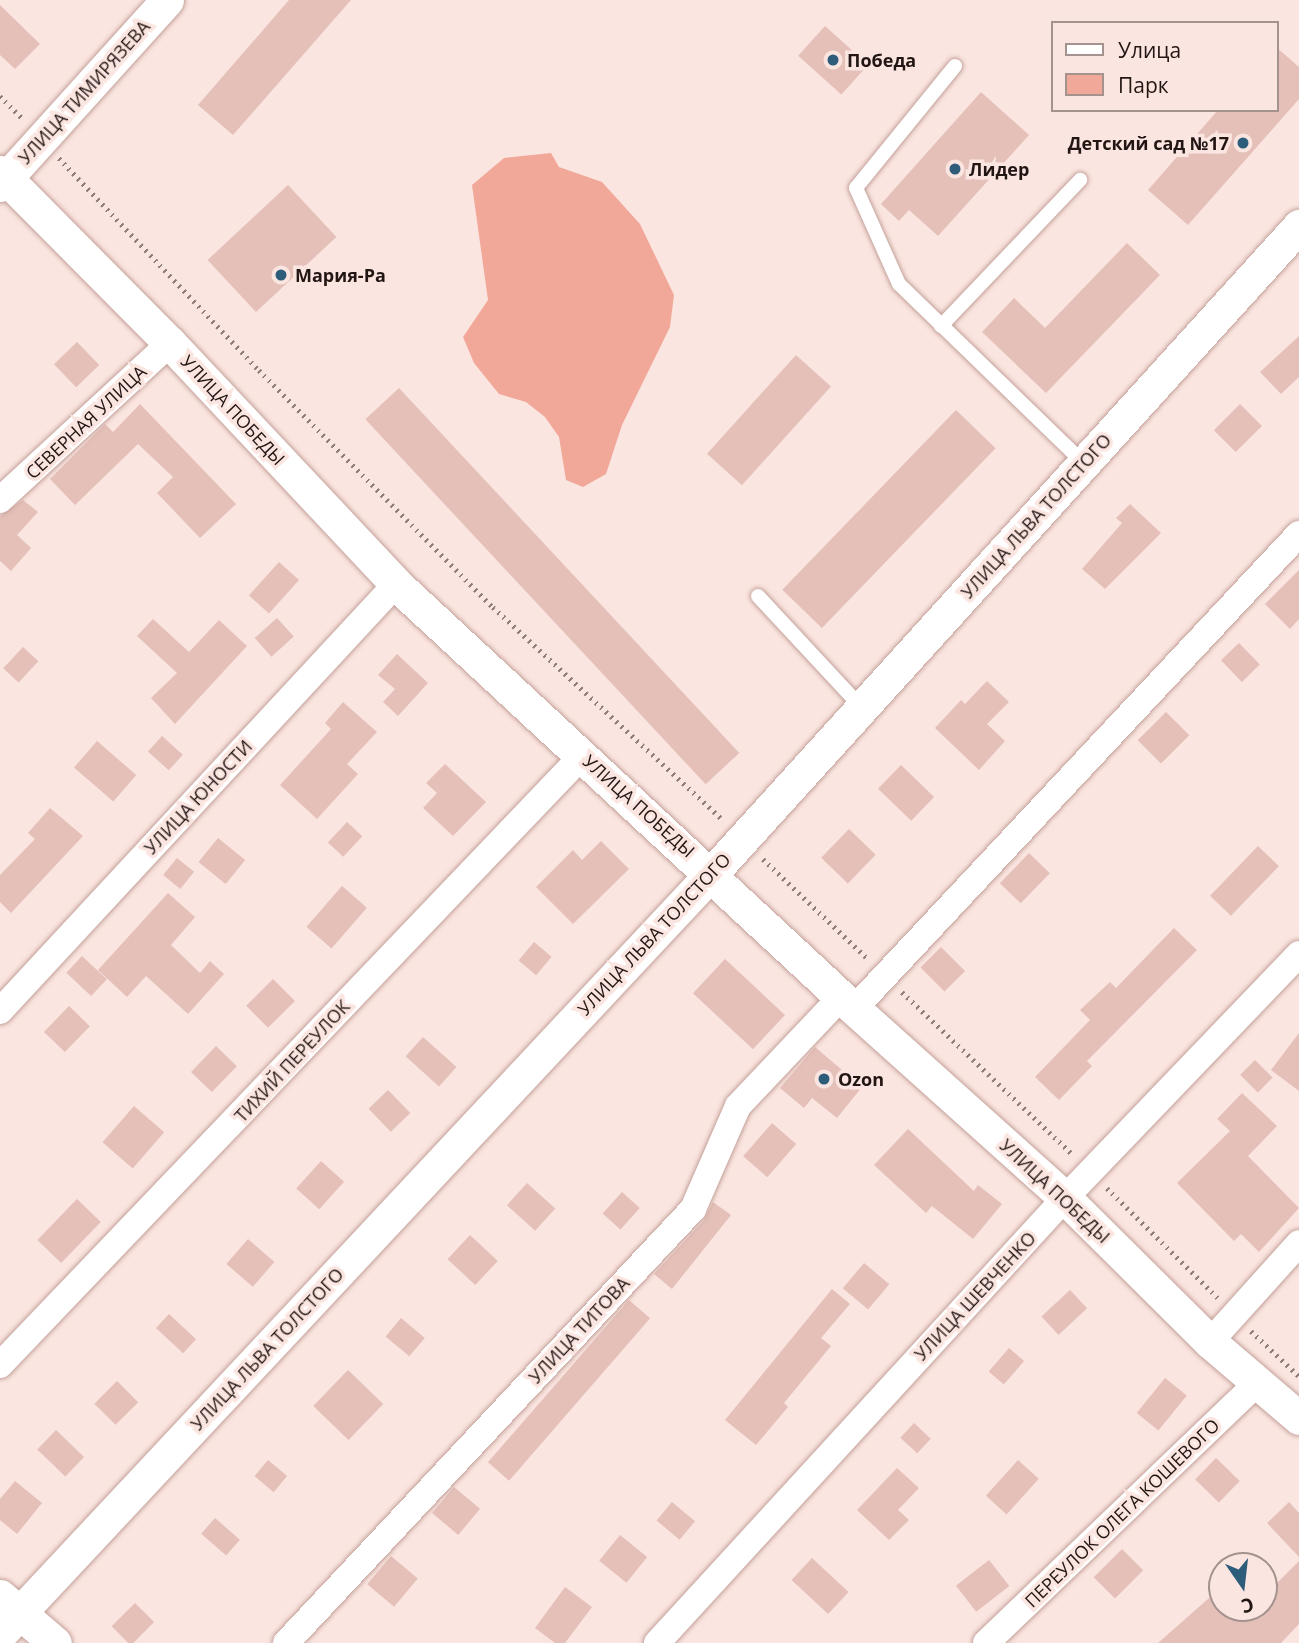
<!DOCTYPE html>
<meta charset="utf-8">
<style>
body{margin:0}
#map{position:relative;width:1299px;height:1643px;overflow:hidden;background:#fbe5e0;font-family:"Open Sans",sans-serif}
div>[style]{position:absolute}
[style*='--x']{left:calc(var(--x)*1px);top:calc(var(--y)*1px);width:calc(var(--w)*1px);rotate:calc(var(--a)*1deg)}
.green>*{inset:0;background:#f1a899}
.building>*{inset:0;background:#e4c0b9;transform-origin:0 0}
.path>*{height:4.5px;margin-top:-2.25px;transform-origin:0;background:repeating-linear-gradient(90deg,#8f7e7b 0 2px,transparent 0 7px)}
.roads{filter:drop-shadow(0 0 2px #c3a19a) drop-shadow(0 0 2px #c3a19a)}
.service>*{height:14px;margin:-7px;padding:0 7px;transform-origin:7px;border-radius:7px;background:#fff}
.minor>*{height:26px;margin:-13px;padding:0 13px;transform-origin:13px;border-radius:13px;background:#fff}
.tertiary>*{height:33px;margin:-16.5px;padding:0 16.5px;transform-origin:16.5px;border-radius:16.5px;background:#fff}
.dots>*{width:19px;height:19px;translate:-50% -50%;box-sizing:border-box;border:4px solid #fbe5e0;border-radius:50%}
span{translate:-50% -50%;white-space:nowrap;text-align:center;line-height:1.15;-webkit-text-stroke:7px #fbe5e0;paint-order:stroke}
.poi-label{font-size:18px;color:#221614;font-weight:700}
.left{translate:0 -50%;text-align:left}
.right{translate:-100% -50%;text-align:right}
.street-label{font-size:18px;color:#221614}
.legend{position:absolute;left:1051px;top:21px;width:228px;height:91px;box-sizing:border-box;background:#fbe5e0;border:2px solid #a4928e;margin:0;padding:9px 12px;list-style:none;font-size:21px;color:#221614}
.legend li{display:flex;align-items:center;gap:14px;height:35px}
.legend b{width:35px;border:2px solid #a4928e}
.north{position:absolute;left:1208px;top:1552px;width:70px;height:70px;box-sizing:border-box;background:#fbe5e0;border:2px solid #a4928e;border-radius:50%;rotate:166deg;font-size:19px;font-weight:700;line-height:28px;text-align:center;color:#221614}
.north::after{content:'';display:block;margin:auto;width:24px;height:32px;background:#2e5c7b;clip-path:polygon(50% 0,100% 100%,50% 72%,0 100%)}
</style>
<div id="map">
<div class="green">
<div style="clip-path:polygon(551px 153px,559px 167px,602px 182px,640px 224px,674px 295px,670px 327px,622px 425px,606px 474px,583px 487px,566px 480px,559px 437px,545px 417px,526px 402px,499px 394px,474px 363px,463px 337px,488px 300px,472px 185px,504px 158px)"></div>
</div>
<div class="building">
<div style="clip-path:polygon(289px 0,351px 0,233px 135px,198px 105px)"></div>
<div style="clip-path:polygon(0 5px,40px 44px,15px 69px,0 55px)"></div>
<div style="left:825px;top:26px;width:58px;height:40px;rotate:42deg"></div>
<div style="clip-path:polygon(1276px 47px,1299px 67px,1299px 99px,1188px 225px,1148px 190px,1218px 110px,1276px 110px)"></div>
<div style="clip-path:polygon(981px 92px,1029px 135px,938px 236px,909px 210px,899px 221px,881px 204px)"></div>
<div style="left:288px;top:185px;width:71px;height:110px;rotate:47deg"></div>
<div style="clip-path:polygon(1127px 243px,1160px 275px,1046px 393px,982px 332px,1014px 298px,1045px 328px)"></div>
<div style="clip-path:polygon(1299px 336px,1299px 377px,1281px 394px,1260px 372px)"></div>
<div style="left:77px;top:342px;width:32px;height:32px;rotate:46deg"></div>
<div style="left:796px;top:355px;width:47px;height:133px;rotate:42deg"></div>
<div style="left:399px;top:388px;width:499px;height:46px;rotate:47deg"></div>
<div style="clip-path:polygon(140px 404px,236px 504px,200px 538px,157px 493px,173px 477px,138px 444px,75px 505px,50px 479px,105px 424px,113px 432px)"></div>
<div style="left:1240px;top:404px;width:31px;height:37px;rotate:45deg"></div>
<div style="left:956px;top:410px;width:55px;height:250px;rotate:44deg"></div>
<div style="clip-path:polygon(23px 500px,38px 512px,17px 535px,31px 548px,11px 571px,0 561px,0 516px)"></div>
<div style="clip-path:polygon(1130px 504px,1161px 533px,1105px 589px,1082px 569px,1122px 523px,1116px 518px)"></div>
<div style="left:279px;top:562px;width:27px;height:45px;rotate:42deg"></div>
<div style="clip-path:polygon(1299px 570px,1299px 619px,1290px 629px,1265px 604px)"></div>
<div style="left:277px;top:618px;width:25px;height:30px;rotate:48deg"></div>
<div style="clip-path:polygon(153px 619px,189px 652px,219px 620px,247px 646px,175px 724px,151px 698px,177px 673px,137px 636px)"></div>
<div style="left:1239px;top:643px;width:30px;height:25px;rotate:46deg"></div>
<div style="left:23px;top:647px;width:21px;height:29px;rotate:43deg"></div>
<div style="clip-path:polygon(397px 654px,428px 683px,398px 716px,383px 702px,395px 689px,378px 675px)"></div>
<div style="clip-path:polygon(987px 681px,1009px 702px,987px 724px,1005px 741px,979px 770px,935px 728px,961px 700px,965px 704px)"></div>
<div style="clip-path:polygon(343px 702px,377px 732px,347px 764px,358px 774px,317px 819px,280px 785px,331px 729px,325px 723px)"></div>
<div style="left:1166px;top:712px;width:33px;height:40px;rotate:45deg"></div>
<div style="left:162px;top:736px;width:28px;height:21px;rotate:42deg"></div>
<div style="left:97px;top:741px;width:52px;height:35px;rotate:41deg"></div>
<div style="clip-path:polygon(445px 764px,486px 802px,453px 836px,423px 808px,437px 793px,426px 783px)"></div>
<div style="left:901px;top:765px;width:46px;height:33px;rotate:44deg"></div>
<div style="clip-path:polygon(50px 808px,83px 836px,11px 913px,0 902px,0 875px,35px 839px,28px 833px)"></div>
<div style="left:347px;top:822px;width:21px;height:28px;rotate:43deg"></div>
<div style="left:849px;top:829px;width:37px;height:40px;rotate:44deg"></div>
<div style="left:218px;top:838px;width:35px;height:31px;rotate:39deg"></div>
<div style="clip-path:polygon(601px 841px,629px 869px,573px 924px,536px 887px,573px 850px,582px 860px)"></div>
<div style="left:1258px;top:846px;width:29px;height:69px;rotate:44deg"></div>
<div style="left:1029px;top:853px;width:29px;height:42px;rotate:44deg"></div>
<div style="left:177px;top:858px;width:22px;height:22px;rotate:39deg"></div>
<div style="left:342px;top:886px;width:33px;height:54px;rotate:41deg"></div>
<div style="clip-path:polygon(168px 893px,195px 917px,171px 945px,200px 973px,210px 961px,224px 974px,188px 1014px,146px 976px,127px 997px,98px 970px)"></div>
<div style="clip-path:polygon(1174px 928px,1197px 950px,1087px 1061px,1092px 1066px,1059px 1100px,1035px 1077px,1090px 1020px,1080px 1010px,1110px 982px,1116px 988px)"></div>
<div style="left:534px;top:942px;width:23px;height:24px;rotate:40deg"></div>
<div style="left:941px;top:947px;width:34px;height:29px;rotate:45deg"></div>
<div style="left:82px;top:956px;width:34px;height:23px;rotate:43deg"></div>
<div style="left:725px;top:959px;width:82px;height:47px;rotate:43deg"></div>
<div style="left:273px;top:979px;width:31px;height:38px;rotate:45deg"></div>
<div style="left:69px;top:1006px;width:29px;height:36px;rotate:44deg"></div>
<div style="clip-path:polygon(1299px 1033px,1299px 1091px,1271px 1070px)"></div>
<div style="left:423px;top:1037px;width:45px;height:26px;rotate:42deg"></div>
<div style="left:216px;top:1046px;width:29px;height:36px;rotate:44deg"></div>
<div style="clip-path:polygon(815px 1047px,862px 1087px,837px 1118px,812px 1098px,804px 1108px,780px 1088px)"></div>
<div style="left:1255px;top:1060px;width:25px;height:21px;rotate:45deg"></div>
<div style="left:388px;top:1090px;width:32px;height:27px;rotate:46deg"></div>
<div style="clip-path:polygon(1242px 1093px,1277px 1126px,1248px 1156px,1299px 1208px,1259px 1252px,1241px 1234px,1234px 1241px,1177px 1183px,1230px 1131px,1217px 1119px)"></div>
<div style="left:134px;top:1106px;width:40px;height:48px;rotate:41deg"></div>
<div style="left:772px;top:1123px;width:32px;height:44px;rotate:41deg"></div>
<div style="clip-path:polygon(908px 1129px,974px 1191px,978px 1185px,1002px 1204px,973px 1239px,932px 1206px,926px 1213px,874px 1165px)"></div>
<div style="left:321px;top:1161px;width:31px;height:37px;rotate:42deg"></div>
<div style="left:527px;top:1183px;width:38px;height:30px;rotate:42deg"></div>
<div style="left:622px;top:1192px;width:24px;height:29px;rotate:42deg"></div>
<div style="left:77px;top:1199px;width:33px;height:57px;rotate:44deg"></div>
<div style="clip-path:polygon(713px 1202px,731px 1215px,672px 1289px,654px 1274px,704px 1220px)"></div>
<div style="left:470px;top:1235px;width:38px;height:33px;rotate:43deg"></div>
<div style="left:248px;top:1239px;width:35px;height:33px;rotate:41deg"></div>
<div style="left:864px;top:1263px;width:33px;height:33px;rotate:40deg"></div>
<div style="clip-path:polygon(832px 1289px,850px 1304px,821px 1338px,831px 1346px,784px 1403px,788px 1407px,756px 1445px,725px 1420px)"></div>
<div style="left:1070px;top:1290px;width:25px;height:39px;rotate:47deg"></div>
<div style="left:629px;top:1300px;width:28px;height:215px;rotate:41deg"></div>
<div style="left:169px;top:1314px;width:37px;height:19px;rotate:43deg"></div>
<div style="left:401px;top:1318px;width:31px;height:24px;rotate:40deg"></div>
<div style="left:1009px;top:1348px;width:20px;height:31px;rotate:41deg"></div>
<div style="left:348px;top:1370px;width:49px;height:50px;rotate:44deg"></div>
<div style="left:1165px;top:1378px;width:28px;height:45px;rotate:39deg"></div>
<div style="left:117px;top:1381px;width:30px;height:32px;rotate:45deg"></div>
<div style="left:914px;top:1423px;width:23px;height:20px;rotate:43deg"></div>
<div style="left:56px;top:1430px;width:39px;height:27px;rotate:44deg"></div>
<div style="left:1216px;top:1458px;width:33px;height:30px;rotate:44deg"></div>
<div style="left:268px;top:1460px;width:25px;height:21px;rotate:40deg"></div>
<div style="left:1018px;top:1460px;width:28px;height:48px;rotate:42deg"></div>
<div style="clip-path:polygon(897px 1468px,919px 1488px,898px 1510px,909px 1520px,889px 1540px,857px 1510px)"></div>
<div style="clip-path:polygon(15px 1481px,42px 1503px,17px 1534px,0 1520px,0 1499px)"></div>
<div style="left:454px;top:1487px;width:34px;height:34px;rotate:40deg"></div>
<div style="left:672px;top:1502px;width:30px;height:24px;rotate:40deg"></div>
<div style="clip-path:polygon(1289px 1502px,1299px 1513px,1299px 1557px,1267px 1523px)"></div>
<div style="left:215px;top:1518px;width:33px;height:21px;rotate:41deg"></div>
<div style="left:620px;top:1535px;width:35px;height:33px;rotate:39deg"></div>
<div style="left:1122px;top:1549px;width:30px;height:40px;rotate:45deg"></div>
<div style="left:391px;top:1556px;width:35px;height:37px;rotate:40deg"></div>
<div style="left:812px;top:1558px;width:50px;height:30px;rotate:43deg"></div>
<div style="left:989px;top:1560px;width:33px;height:42px;rotate:52deg"></div>
<div style="clip-path:polygon(1299px 1561px,1299px 1624px,1281px 1643px,1158px 1643px,1217px 1591px,1222px 1608px,1232px 1608px,1242px 1619px,1253px 1608px,1264px 1608px,1264px 1596px)"></div>
<div style="clip-path:polygon(565px 1587px,592px 1607px,565px 1643px,555px 1643px,535px 1628px)"></div>
<div style="left:135px;top:1603px;width:27px;height:33px;rotate:45deg"></div>
</div>
<div class="path">
<div style="--x:0;--y:96;--w:31;--a:45"></div>
<div style="--x:59;--y:158;--w:291;--a:46.7"></div>
<div style="--x:259;--y:370;--w:333;--a:45.4"></div>
<div style="--x:493;--y:607;--w:315;--a:42.8"></div>
<div style="--x:763;--y:859;--w:145;--a:43.6"></div>
<div style="--x:902;--y:992;--w:236;--a:43.6"></div>
<div style="--x:1107;--y:1188;--w:156;--a:44.7"></div>
<div style="--x:1251;--y:1331;--w:66;--a:43.2"></div>
</div>
<div class="roads">
<div class="service">
<div style="--x:955;--y:66;--w:157;--a:129.1"></div>
<div style="--x:856;--y:188;--w:105;--a:65.9"></div>
<div style="--x:899;--y:284;--w:257;--a:44.1"></div>
<div style="--x:941;--y:326;--w:202;--a:-46.4"></div>
<div style="--x:758;--y:596;--w:153;--a:47.1"></div>
</div>
<div class="minor">
<div style="--x:0;--y:500;--w:231;--a:-42.7"></div>
<div style="--x:854;--y:1009;--w:651;--a:-46.87"></div>
<div style="--x:0;--y:1011;--w:582;--a:-47.16"></div>
<div style="--x:1210;--y:1342;--w:133;--a:-48"></div>
<div style="--x:0;--y:1365;--w:844;--a:-46.3"></div>
<div style="--x:286;--y:1643;--w:595;--a:-46.84"></div>
<div style="--x:693;--y:1209;--w:112;--a:-66.4"></div>
<div style="--x:738;--y:1106;--w:150;--a:-46.6"></div>
<div style="--x:657;--y:1643;--w:604;--a:-47.48"></div>
<div style="--x:1065;--y:1198;--w:338;--a:-46.2"></div>
<div style="--x:986;--y:1643;--w:377;--a:-43.8"></div>
</div>
<div class="tertiary">
<div style="--x:0;--y:172;--w:241;--a:45.2"></div>
<div style="--x:170;--y:343;--w:330;--a:46.8"></div>
<div style="--x:396;--y:584;--w:607;--a:42.86"></div>
<div style="--x:841;--y:997;--w:301;--a:41.9"></div>
<div style="--x:1065;--y:1198;--w:204;--a:44.8"></div>
<div style="--x:1210;--y:1342;--w:117;--a:40.5"></div>
<div style="--x:0;--y:185;--w:249;--a:-47.9"></div>
<div style="--x:0;--y:1596;--w:72;--a:40.5"></div>
<div style="--x:0;--y:1634;--w:1042;--a:-46.91"></div>
<div style="--x:712;--y:873;--w:874;--a:-47.78"></div>
</div>
</div>
<div class="dots">
<div style="left:833px;top:60px;background:#2e5c7b"></div>
<div style="left:1243px;top:143px;background:#2e5c7b"></div>
<div style="left:955px;top:169px;background:#2e5c7b"></div>
<div style="left:281px;top:275px;background:#2e5c7b"></div>
<div style="left:824px;top:1079px;background:#2e5c7b"></div>
</div>
<div class="poi-label">
<span class="left" style="left:847px;top:60px">Победа</span>
<span class="right" style="left:1229px;top:143px">Детский сад №17</span>
<span class="left" style="left:969px;top:169px">Лидер</span>
<span class="left" style="left:295px;top:275px">Мария-Ра</span>
<span class="left" style="left:838px;top:1079px">Ozon</span>
</div>
<div class="street-label">
<span style="left:84px;top:92px;rotate:-48deg">УЛИЦА ТИМИРЯЗЕВА</span>
<span style="left:233px;top:410px;rotate:47deg">УЛИЦА ПОБЕДЫ</span>
<span style="left:86px;top:422px;rotate:-43deg">СЕВЕРНАЯ УЛИЦА</span>
<span style="left:1036px;top:516px;rotate:-48deg">УЛИЦА ЛЬВА ТОЛСТОГО</span>
<span style="left:198px;top:797px;rotate:-47deg">УЛИЦА ЮНОСТИ</span>
<span style="left:639px;top:806px;rotate:42deg">УЛИЦА ПОБЕДЫ</span>
<span style="left:654px;top:934px;rotate:-47deg">УЛИЦА ЛЬВА ТОЛСТОГО</span>
<span style="left:292px;top:1061px;rotate:-47deg">ТИХИЙ ПЕРЕУЛОК</span>
<span style="left:1055px;top:1191px;rotate:43deg">УЛИЦА ПОБЕДЫ</span>
<span style="left:975px;top:1296px;rotate:-47deg">УЛИЦА ШЕВЧЕНКО</span>
<span style="left:579px;top:1330px;rotate:-47deg">УЛИЦА ТИТОВА</span>
<span style="left:267px;top:1349px;rotate:-47deg">УЛИЦА ЛЬВА ТОЛСТОГО</span>
<span style="left:1122px;top:1513px;rotate:-44deg">ПЕРЕУЛОК ОЛЕГА КОШЕВОГО</span>
</div>
<ul class="legend">
<li><b style="height:9px;background:#fff"></b>Улица</li>
<li><b style="height:19px;background:#f1a899"></b>Парк</li>
</ul>
<div class="north">С</div>
</div>
